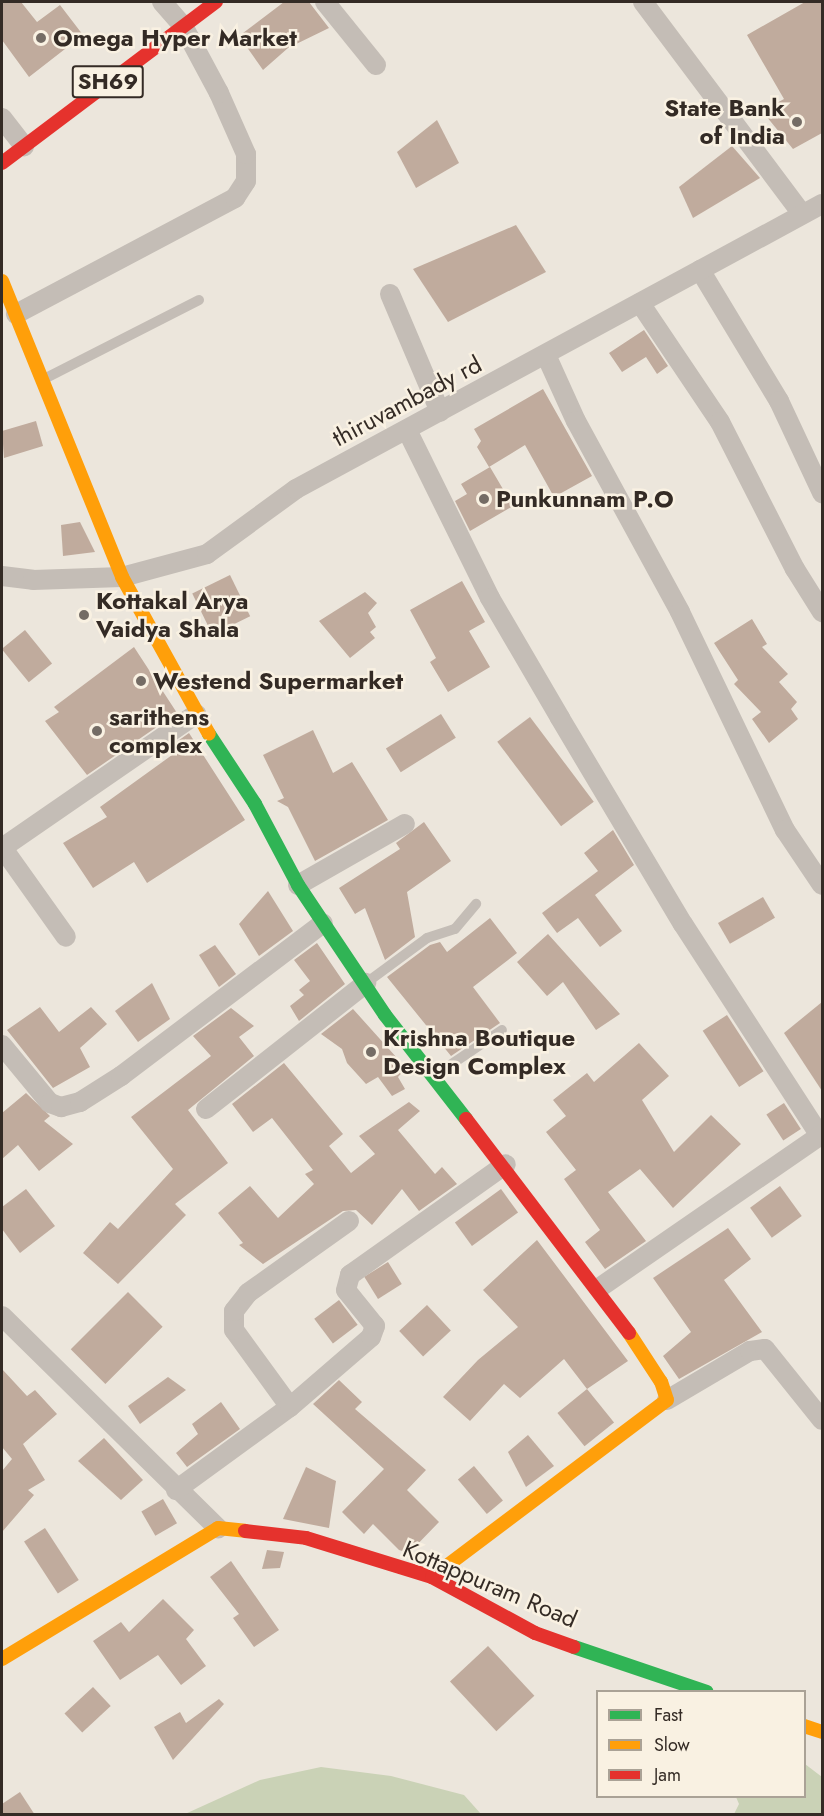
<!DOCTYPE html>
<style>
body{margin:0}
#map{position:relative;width:824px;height:1816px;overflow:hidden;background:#ece6dc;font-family:Jost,sans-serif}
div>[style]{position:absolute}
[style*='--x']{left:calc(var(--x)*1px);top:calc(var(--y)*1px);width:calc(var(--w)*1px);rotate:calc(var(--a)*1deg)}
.green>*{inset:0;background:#cad2b6}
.building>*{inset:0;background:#c0ab9d;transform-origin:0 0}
.lane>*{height:10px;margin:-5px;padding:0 5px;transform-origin:5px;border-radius:5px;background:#c4bdb6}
.street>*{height:20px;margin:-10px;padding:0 10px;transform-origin:10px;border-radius:10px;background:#c4bdb6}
.fast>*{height:14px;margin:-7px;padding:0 7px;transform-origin:7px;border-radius:7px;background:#30b455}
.slow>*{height:14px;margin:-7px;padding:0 7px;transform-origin:7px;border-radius:7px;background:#ff9f0a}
.jam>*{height:14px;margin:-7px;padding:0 7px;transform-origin:7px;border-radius:7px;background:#e5322d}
.dots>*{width:16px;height:16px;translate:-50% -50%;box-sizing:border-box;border:3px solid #f9f1e2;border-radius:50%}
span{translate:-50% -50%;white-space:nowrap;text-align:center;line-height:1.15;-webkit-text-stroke:5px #f9f1e2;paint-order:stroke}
.shield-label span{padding:2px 4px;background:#f9f1e2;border:2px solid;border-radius:4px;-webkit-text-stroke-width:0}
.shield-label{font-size:22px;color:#342b25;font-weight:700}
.poi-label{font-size:24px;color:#342b25;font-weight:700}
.left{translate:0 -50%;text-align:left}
.right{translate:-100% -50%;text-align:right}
.street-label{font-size:24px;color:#342b25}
.frame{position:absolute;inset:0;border:3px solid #342b25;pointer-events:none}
.legend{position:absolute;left:596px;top:1690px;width:210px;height:108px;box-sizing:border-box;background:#f9f1e2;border:2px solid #aaa296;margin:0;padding:8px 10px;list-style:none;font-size:18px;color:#342b25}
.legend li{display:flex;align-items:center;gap:12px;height:30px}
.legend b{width:30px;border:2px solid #aaa296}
</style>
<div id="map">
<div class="green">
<div style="clip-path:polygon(805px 1764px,822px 1777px,822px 1814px,734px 1814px,739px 1804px,736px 1797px,804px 1796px)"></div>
<div style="clip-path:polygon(321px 1767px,391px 1776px,464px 1795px,481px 1814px,185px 1814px,260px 1780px)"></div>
</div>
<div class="building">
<div style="clip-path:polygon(2px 2px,21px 2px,37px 22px,60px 5px,83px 35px,29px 77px,2px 40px)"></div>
<div style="clip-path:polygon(284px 2px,309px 2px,329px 28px,288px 48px,263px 70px,239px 36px)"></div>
<div style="clip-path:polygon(805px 2px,822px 2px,822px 133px,793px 149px,762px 111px,784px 99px,747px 35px)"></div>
<div style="clip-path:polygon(437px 120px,459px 163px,416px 188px,397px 152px)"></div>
<div style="clip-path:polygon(732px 146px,760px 178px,693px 218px,679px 187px)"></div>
<div style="clip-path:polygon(516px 225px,546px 272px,448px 322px,413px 269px)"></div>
<div style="clip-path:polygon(644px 330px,668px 366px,657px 374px,646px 357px,622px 372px,609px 353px)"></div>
<div style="clip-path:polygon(543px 389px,592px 476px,554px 497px,525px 445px,489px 467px,477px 447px,481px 441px,474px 429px)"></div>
<div style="clip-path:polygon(36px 421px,43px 446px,4px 458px,2px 431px)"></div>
<div style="clip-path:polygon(490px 467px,513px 506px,470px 531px,455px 501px,467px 494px,461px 484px)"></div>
<div style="clip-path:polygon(80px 522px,95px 552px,63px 556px,61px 525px)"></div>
<div style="left:230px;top:575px;width:46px;height:42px;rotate:64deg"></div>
<div style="clip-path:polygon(462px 581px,485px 622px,469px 631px,490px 667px,448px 692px,430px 662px,436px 658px,410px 610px)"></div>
<div style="clip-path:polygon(365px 592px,377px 603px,368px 613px,376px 627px,370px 632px,375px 638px,350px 658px,319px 621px)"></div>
<div style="clip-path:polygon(752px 619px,767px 644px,762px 647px,788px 674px,779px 682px,797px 702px,791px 709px,798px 719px,769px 743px,752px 719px,761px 712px,734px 684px,738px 680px,714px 643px)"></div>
<div style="left:25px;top:630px;width:43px;height:30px;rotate:51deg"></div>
<div style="clip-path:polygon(134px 647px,177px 713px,87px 775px,45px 721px,59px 712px,54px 707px)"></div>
<div style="left:441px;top:714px;width:28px;height:65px;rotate:58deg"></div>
<div style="left:530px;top:717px;width:106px;height:41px;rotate:53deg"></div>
<div style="clip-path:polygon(313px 730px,333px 773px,352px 762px,388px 820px,315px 861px,288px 807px,277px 801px,284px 798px,263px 755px)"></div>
<div style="clip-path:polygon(189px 733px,245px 820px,147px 883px,134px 862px,93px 888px,63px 843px,107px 817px,100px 807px,179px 750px,175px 743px)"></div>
<div style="clip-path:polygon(424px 822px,451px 861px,407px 892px,415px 937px,385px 960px,365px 908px,355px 914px,339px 888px,400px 849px,396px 843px)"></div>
<div style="clip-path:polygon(613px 830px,634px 865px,595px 895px,622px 931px,600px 947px,578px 918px,557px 933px,542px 913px,598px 871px,584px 853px)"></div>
<div style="clip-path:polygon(268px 891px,293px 931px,259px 956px,239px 924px)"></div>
<div style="left:763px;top:897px;width:24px;height:52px;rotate:60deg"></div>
<div style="clip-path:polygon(490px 918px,517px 953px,473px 987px,500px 1023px,451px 1056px,387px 977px,430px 945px,440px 942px,447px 952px)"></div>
<div style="clip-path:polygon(548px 934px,620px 1014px,596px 1030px,563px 982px,547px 996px,517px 962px)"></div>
<div style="clip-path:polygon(317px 943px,345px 984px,299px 1021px,290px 1006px,304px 995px,299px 990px,310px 981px,294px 960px)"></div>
<div style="clip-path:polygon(215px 945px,236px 974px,219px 987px,199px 955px)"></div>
<div style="clip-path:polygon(152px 983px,170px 1019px,138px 1042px,115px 1011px)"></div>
<div style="clip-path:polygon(822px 1002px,822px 1091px,784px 1033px)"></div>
<div style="clip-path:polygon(40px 1007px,59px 1032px,91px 1007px,107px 1024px,80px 1048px,90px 1067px,53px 1088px,7px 1030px)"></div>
<div style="clip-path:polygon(231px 1008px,254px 1026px,239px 1037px,254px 1056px,188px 1110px,228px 1163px,175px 1204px,186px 1215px,118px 1284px,83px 1253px,110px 1222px,118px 1229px,173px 1169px,131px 1117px,211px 1056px,193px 1036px)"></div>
<div style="clip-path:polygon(353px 1009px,406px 1068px,398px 1077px,405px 1089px,392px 1096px,378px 1077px,366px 1084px,347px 1063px,342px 1049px,321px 1034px)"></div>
<div style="left:727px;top:1015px;width:67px;height:29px;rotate:57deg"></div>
<div style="clip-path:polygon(639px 1043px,669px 1076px,642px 1100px,674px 1152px,711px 1115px,741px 1144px,673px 1208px,640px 1169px,608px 1192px,646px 1241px,605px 1269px,585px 1242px,600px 1230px,564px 1179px,576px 1170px,546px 1132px,566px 1116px,553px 1100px,587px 1073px,594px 1082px)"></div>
<div style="clip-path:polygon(284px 1063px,343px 1134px,329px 1146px,351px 1173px,375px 1154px,359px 1136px,409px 1102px,420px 1111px,398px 1130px,435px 1174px,442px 1167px,457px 1184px,419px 1211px,402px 1189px,372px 1225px,356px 1210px,343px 1211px,263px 1264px,239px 1245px,243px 1243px,218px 1213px,250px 1186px,278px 1218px,314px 1184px,305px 1174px,313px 1170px,272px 1118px,253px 1132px,232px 1104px)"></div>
<div style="clip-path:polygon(26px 1093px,50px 1116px,44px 1121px,73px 1144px,39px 1171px,18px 1145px,2px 1159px,2px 1113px)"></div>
<div style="left:784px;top:1103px;width:31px;height:21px;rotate:57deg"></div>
<div style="left:780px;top:1186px;width:37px;height:37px;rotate:54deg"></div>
<div style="clip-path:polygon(26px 1189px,55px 1226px,20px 1253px,2px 1229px,2px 1207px)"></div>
<div style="left:501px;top:1189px;width:29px;height:57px;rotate:54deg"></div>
<div style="clip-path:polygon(728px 1228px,751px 1259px,724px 1280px,762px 1332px,679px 1379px,663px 1356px,691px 1332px,653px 1278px)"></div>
<div style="clip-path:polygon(537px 1240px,628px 1361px,587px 1389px,564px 1359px,520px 1398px,504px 1384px,470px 1421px,443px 1397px,478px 1360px,518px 1327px,483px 1290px)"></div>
<div style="left:388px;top:1262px;width:26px;height:28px;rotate:58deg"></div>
<div style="left:128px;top:1292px;width:49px;height:81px;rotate:45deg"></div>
<div style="left:339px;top:1300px;width:31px;height:31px;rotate:53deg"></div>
<div style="left:427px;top:1305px;width:35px;height:38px;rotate:47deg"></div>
<div style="clip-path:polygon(2px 1369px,27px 1396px,35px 1390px,57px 1414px,23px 1444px,45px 1480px,28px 1490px,34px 1495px,2px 1532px,2px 1471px,12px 1459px,2px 1447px)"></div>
<div style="clip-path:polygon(168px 1377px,186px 1390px,140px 1424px,128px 1406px)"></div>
<div style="clip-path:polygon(339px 1380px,362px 1402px,355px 1409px,426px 1470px,407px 1490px,439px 1522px,409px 1553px,399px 1550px,373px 1524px,364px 1534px,342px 1512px,384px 1469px,313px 1404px)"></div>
<div style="left:587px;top:1389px;width:43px;height:38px;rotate:51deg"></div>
<div style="clip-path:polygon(221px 1402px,240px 1429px,187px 1467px,176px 1453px,198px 1434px,192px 1424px)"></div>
<div style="clip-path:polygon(528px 1435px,554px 1466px,526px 1487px,508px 1452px)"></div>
<div style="clip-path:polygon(104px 1438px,143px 1480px,121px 1500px,78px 1461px)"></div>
<div style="left:474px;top:1466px;width:45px;height:21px;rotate:50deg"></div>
<div style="clip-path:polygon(306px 1467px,336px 1481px,329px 1528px,283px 1519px)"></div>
<div style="left:163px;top:1499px;width:28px;height:25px;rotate:60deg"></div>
<div style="left:45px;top:1528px;width:62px;height:25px;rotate:57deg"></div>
<div style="clip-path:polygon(267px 1550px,284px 1552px,280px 1568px,262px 1569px)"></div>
<div style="clip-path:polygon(231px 1561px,279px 1630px,254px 1647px,233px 1618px,239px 1614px,210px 1577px)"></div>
<div style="clip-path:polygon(163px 1599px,194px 1630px,186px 1639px,206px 1666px,181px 1685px,158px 1655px,120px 1680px,93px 1641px,121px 1622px,129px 1632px)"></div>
<div style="left:488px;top:1646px;width:68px;height:52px;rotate:47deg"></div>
<div style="left:93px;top:1687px;width:26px;height:39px;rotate:47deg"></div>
<div style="clip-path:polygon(219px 1699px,224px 1704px,173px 1760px,154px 1727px,180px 1712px,186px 1723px)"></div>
<div style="clip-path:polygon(20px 1792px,35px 1815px,2px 1815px,2px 1804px)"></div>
</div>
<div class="lane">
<div style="--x:44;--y:379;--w:174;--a:-27"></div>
<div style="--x:366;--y:983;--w:76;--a:-36.4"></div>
<div style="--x:427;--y:938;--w:29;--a:-18"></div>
<div style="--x:455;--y:929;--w:33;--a:-50"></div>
<div style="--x:434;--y:1076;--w:82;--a:-34.1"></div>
</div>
<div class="street">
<div style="--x:325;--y:2;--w:81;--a:51"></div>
<div style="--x:643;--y:2;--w:265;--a:53.1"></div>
<div style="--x:2;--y:118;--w:36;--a:52"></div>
<div style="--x:700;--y:270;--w:153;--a:58.9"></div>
<div style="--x:779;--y:401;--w:102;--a:64.9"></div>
<div style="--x:390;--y:294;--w:128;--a:67"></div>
<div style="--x:640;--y:303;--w:143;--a:56.1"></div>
<div style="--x:720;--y:422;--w:165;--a:63"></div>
<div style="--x:795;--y:569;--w:51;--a:57.9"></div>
<div style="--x:16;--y:314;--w:248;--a:-27.9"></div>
<div style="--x:235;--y:198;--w:20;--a:-57"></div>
<div style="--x:246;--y:181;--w:27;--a:-90"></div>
<div style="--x:246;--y:154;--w:67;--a:-113.9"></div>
<div style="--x:219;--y:93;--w:76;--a:-118.2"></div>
<div style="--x:183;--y:26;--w:32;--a:-131"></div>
<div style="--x:546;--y:355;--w:72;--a:65.6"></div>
<div style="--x:576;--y:421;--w:217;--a:61.4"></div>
<div style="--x:680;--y:612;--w:242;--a:64.3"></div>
<div style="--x:785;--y:830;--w:66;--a:56.1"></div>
<div style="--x:407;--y:430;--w:187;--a:63.7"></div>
<div style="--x:490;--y:598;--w:139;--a:59.7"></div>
<div style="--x:560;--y:718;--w:240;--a:59.2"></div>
<div style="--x:683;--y:924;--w:252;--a:57.1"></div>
<div style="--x:2;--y:576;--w:31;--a:7"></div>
<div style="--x:33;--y:580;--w:89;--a:-1.9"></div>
<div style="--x:122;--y:577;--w:88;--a:-15.1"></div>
<div style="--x:207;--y:554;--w:110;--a:-36.1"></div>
<div style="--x:296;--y:489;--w:598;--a:-28.45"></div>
<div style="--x:2;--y:847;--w:110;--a:54.6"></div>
<div style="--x:2;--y:848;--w:236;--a:-34.6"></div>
<div style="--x:298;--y:885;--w:123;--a:-29.7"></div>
<div style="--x:2;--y:1045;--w:75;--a:50.4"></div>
<div style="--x:50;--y:1103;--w:12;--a:20"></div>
<div style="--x:61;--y:1107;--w:20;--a:-15"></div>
<div style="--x:80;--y:1102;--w:49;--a:-32.4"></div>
<div style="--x:121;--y:1076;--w:253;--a:-37.1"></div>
<div style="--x:206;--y:1109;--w:204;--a:-38.2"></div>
<div style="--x:599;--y:1288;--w:271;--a:-34.6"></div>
<div style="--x:2;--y:1316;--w:303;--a:44.5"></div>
<div style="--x:667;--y:1400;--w:96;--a:-30.6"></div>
<div style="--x:750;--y:1351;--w:15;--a:-8"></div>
<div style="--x:765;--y:1349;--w:91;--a:51.2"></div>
<div style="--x:290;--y:1407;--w:95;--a:-126"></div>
<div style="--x:234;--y:1330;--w:19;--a:-90"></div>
<div style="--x:234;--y:1311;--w:23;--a:-52"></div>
<div style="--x:248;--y:1293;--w:124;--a:-35.5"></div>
<div style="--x:176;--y:1490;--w:141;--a:-36.1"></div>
<div style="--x:290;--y:1407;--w:107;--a:-40.8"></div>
<div style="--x:371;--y:1337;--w:12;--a:-70"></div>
<div style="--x:375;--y:1326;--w:46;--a:-128.9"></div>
<div style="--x:346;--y:1290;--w:16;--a:-75"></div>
<div style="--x:350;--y:1275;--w:191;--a:-35.4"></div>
</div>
<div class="fast">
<div style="--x:209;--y:734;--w:84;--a:56.7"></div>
<div style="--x:255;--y:804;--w:92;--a:62"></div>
<div style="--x:298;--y:885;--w:156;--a:56.2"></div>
<div style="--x:385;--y:1015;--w:132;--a:52.1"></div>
<div style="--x:574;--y:1647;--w:140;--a:18.7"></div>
</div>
<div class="slow">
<div style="--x:2;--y:281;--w:319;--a:67.9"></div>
<div style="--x:122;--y:577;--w:179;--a:61"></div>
<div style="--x:432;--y:1577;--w:294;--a:-37"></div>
<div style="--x:667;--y:1400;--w:19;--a:-108"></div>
<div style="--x:661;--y:1382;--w:59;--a:-123.1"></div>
<div style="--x:2;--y:1659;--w:253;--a:-31.2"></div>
<div style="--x:218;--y:1528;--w:27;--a:6"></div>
<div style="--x:804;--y:1726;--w:19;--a:18"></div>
</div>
<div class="jam">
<div style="--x:2;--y:163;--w:268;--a:-37"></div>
<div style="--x:466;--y:1119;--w:269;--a:52.7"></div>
<div style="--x:245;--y:1531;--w:61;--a:6.5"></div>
<div style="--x:306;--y:1538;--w:132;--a:17.2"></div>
<div style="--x:432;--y:1577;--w:117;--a:28.5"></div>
<div style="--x:535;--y:1633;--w:41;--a:19.7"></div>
</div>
<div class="dots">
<div style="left:41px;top:38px;background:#746c65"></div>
<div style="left:797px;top:122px;background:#746c65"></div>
<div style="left:484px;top:499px;background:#746c65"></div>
<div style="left:84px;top:615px;background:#746c65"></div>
<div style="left:141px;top:681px;background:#746c65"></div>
<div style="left:97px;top:731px;background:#746c65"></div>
<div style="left:371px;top:1052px;background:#746c65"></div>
</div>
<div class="shield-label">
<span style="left:108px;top:82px">SH69</span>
</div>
<div class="poi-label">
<span class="left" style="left:53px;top:38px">Omega Hyper Market</span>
<span class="right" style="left:785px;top:122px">State Bank<br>of India</span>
<span class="left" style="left:496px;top:499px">Punkunnam P.O</span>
<span class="left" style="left:96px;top:615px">Kottakal Arya<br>Vaidya Shala</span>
<span class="left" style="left:153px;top:681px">Westend Supermarket</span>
<span class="left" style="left:109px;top:731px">sarithens<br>complex</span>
<span class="left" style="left:383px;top:1052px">Krishna Boutique<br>Design Complex</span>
</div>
<div class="street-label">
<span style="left:407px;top:401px;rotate:-28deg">thiruvambady rd</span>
<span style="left:490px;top:1584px;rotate:23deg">Kottappuram Road</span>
</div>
<div class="frame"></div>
<ul class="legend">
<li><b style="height:8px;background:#30b455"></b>Fast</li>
<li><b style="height:8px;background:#ff9f0a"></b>Slow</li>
<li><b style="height:8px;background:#e5322d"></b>Jam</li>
</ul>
</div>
